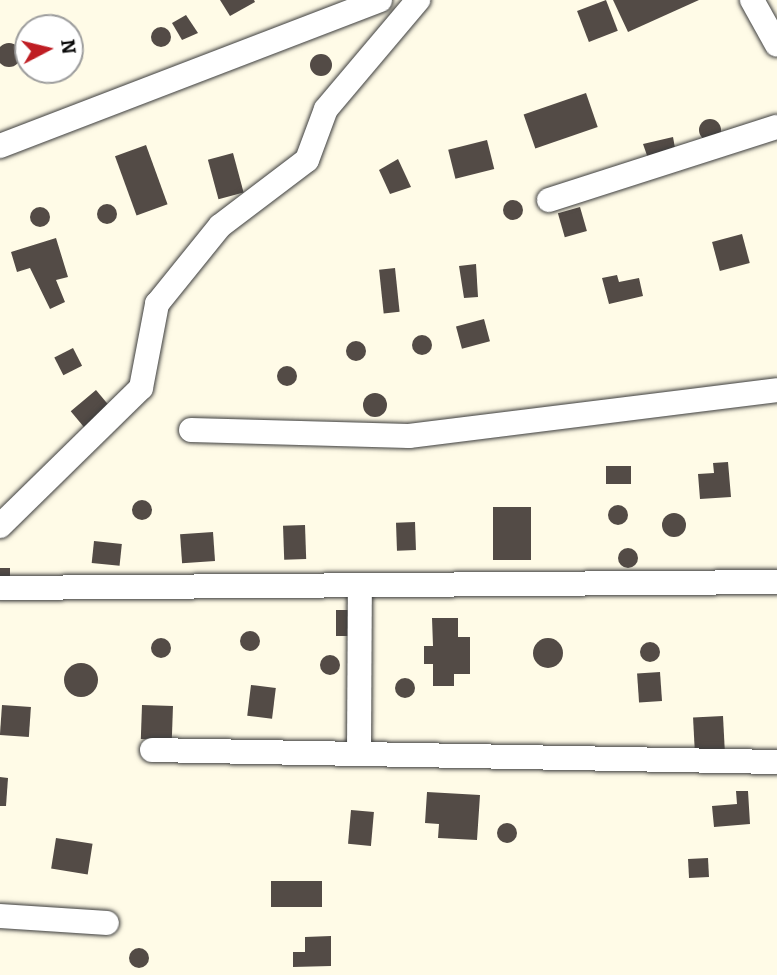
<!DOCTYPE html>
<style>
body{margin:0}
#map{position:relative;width:777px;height:975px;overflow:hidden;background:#fffbe7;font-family:Bitter,serif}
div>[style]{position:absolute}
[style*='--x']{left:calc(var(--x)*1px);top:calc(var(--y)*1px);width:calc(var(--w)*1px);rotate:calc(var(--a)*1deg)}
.building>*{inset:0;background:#534b46;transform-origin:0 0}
.round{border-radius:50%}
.roads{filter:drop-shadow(0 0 2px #3d3d3d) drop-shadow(0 0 2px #3d3d3d)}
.minor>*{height:24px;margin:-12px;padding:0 12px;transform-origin:12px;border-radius:12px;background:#fff}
span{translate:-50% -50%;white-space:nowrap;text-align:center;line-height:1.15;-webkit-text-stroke:7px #fff;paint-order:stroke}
.north{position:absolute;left:14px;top:14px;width:70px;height:70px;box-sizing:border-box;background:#fff;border:2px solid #9d9d9d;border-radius:50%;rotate:83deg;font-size:19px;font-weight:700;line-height:28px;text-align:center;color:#0a0a0a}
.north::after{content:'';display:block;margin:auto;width:24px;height:32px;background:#bf1d23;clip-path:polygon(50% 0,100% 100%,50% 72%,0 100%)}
</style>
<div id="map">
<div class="building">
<div style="clip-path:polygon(220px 0,254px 0,255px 2px,230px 16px)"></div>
<div style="left:606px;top:0;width:33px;height:31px;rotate:69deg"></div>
<div style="clip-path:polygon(613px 0,699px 0,628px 32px)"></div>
<div style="clip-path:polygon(186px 15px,198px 33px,182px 40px,172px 23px)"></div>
<div class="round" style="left:151px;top:27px;width:20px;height:20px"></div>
<div class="round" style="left:-3px;top:43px;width:24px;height:24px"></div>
<div class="round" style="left:310px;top:54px;width:22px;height:22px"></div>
<div style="left:586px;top:93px;width:36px;height:66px;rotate:71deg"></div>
<div class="round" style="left:699px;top:119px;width:22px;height:22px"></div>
<div style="clip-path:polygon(673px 137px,677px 159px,650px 164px,643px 144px)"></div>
<div style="left:487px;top:140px;width:30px;height:40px;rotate:76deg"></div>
<div style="left:146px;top:145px;width:63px;height:33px;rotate:70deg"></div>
<div style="left:233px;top:153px;width:41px;height:26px;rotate:75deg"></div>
<div style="clip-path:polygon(398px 159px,411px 187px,390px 194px,379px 170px)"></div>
<div class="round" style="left:503px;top:200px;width:20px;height:20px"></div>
<div class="round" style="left:97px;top:204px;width:20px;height:20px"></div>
<div class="round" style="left:30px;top:207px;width:20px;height:20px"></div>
<div style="left:580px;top:207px;width:25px;height:23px;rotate:74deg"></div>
<div style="left:742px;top:234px;width:30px;height:31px;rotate:75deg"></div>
<div style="clip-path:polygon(56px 238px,68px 277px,56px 280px,65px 302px,50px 309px,30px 268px,17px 272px,11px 252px)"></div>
<div style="clip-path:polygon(476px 264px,478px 297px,464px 298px,459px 266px)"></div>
<div style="left:395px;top:268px;width:44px;height:16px;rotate:84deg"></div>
<div style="clip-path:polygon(617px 275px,619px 282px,639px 278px,643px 296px,609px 304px,602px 278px)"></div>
<div style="left:484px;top:319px;width:23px;height:29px;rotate:75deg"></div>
<div class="round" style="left:412px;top:335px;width:20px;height:20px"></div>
<div class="round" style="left:346px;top:341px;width:20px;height:20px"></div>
<div style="left:73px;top:348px;width:20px;height:21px;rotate:63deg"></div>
<div class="round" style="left:277px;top:366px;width:20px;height:20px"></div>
<div style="left:96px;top:390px;width:26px;height:33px;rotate:50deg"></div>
<div class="round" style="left:363px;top:393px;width:24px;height:24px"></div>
<div style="clip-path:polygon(728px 462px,731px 497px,700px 499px,698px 474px,714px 473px,713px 463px)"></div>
<div style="left:631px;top:466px;width:18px;height:25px;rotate:90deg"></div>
<div class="round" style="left:132px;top:500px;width:20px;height:20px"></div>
<div class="round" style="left:608px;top:505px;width:20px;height:20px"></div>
<div style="left:493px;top:507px;width:38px;height:53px"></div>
<div class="round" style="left:662px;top:513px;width:24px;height:24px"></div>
<div style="left:415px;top:522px;width:28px;height:19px;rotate:88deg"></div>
<div style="left:305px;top:525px;width:34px;height:22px;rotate:88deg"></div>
<div style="left:213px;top:532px;width:29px;height:33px;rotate:86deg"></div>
<div style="left:94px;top:541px;width:28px;height:22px;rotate:6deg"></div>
<div class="round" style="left:618px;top:548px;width:20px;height:20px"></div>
<div style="left:0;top:568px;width:10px;height:22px"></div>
<div style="left:336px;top:610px;width:20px;height:26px"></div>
<div style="clip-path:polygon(432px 618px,458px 618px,458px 637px,470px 637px,470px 674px,454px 674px,454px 686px,433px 686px,433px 664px,424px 664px,424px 646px,433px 646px)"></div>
<div class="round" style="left:240px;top:631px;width:20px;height:20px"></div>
<div class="round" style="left:151px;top:638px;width:20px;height:20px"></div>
<div class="round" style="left:533px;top:638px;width:30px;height:30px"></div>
<div class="round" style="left:640px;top:642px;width:20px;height:20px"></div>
<div class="round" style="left:320px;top:655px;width:20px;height:20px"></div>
<div class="round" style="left:64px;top:663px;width:34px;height:34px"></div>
<div style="left:660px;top:672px;width:29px;height:23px;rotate:86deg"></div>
<div class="round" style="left:395px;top:678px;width:20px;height:20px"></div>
<div style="left:251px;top:685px;width:25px;height:31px;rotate:7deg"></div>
<div style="left:2px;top:705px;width:29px;height:30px;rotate:4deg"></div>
<div style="left:142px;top:705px;width:31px;height:34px;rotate:2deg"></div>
<div style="left:723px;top:716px;width:34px;height:30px;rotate:87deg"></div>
<div style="clip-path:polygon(0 777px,8px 778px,6px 806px,0 806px)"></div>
<div style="clip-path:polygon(736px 791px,748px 791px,750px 824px,714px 827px,712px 806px,737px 804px)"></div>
<div style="clip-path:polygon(427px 792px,480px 795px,477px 840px,438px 838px,439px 824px,425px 823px)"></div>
<div style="left:351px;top:810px;width:23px;height:34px;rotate:5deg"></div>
<div class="round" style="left:497px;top:823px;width:20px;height:20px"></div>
<div style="left:56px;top:838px;width:37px;height:31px;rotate:9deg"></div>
<div style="left:708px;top:858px;width:19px;height:20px;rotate:87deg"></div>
<div style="left:271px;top:881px;width:51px;height:26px"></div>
<div style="clip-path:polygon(331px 936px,331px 966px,293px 967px,293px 952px,305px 952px,305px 937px)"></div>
<div class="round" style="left:129px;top:948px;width:20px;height:20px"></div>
</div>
<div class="roads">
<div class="minor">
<div style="--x:752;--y:0;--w:51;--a:60.9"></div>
<div style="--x:0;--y:146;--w:407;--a:-21"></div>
<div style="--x:549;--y:200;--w:239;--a:-17.8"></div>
<div style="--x:191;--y:430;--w:218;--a:1.6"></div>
<div style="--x:409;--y:436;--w:371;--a:-7.1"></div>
<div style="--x:0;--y:526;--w:197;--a:-44.4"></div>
<div style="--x:141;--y:388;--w:86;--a:-79.2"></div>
<div style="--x:157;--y:304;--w:100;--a:-51.1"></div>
<div style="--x:220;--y:226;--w:109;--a:-37.2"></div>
<div style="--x:307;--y:160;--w:54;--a:-69.6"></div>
<div style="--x:326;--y:109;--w:143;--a:-49.8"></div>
<div style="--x:0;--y:588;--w:777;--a:-0.44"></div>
<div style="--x:152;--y:750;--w:625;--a:1.1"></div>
<div style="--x:359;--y:754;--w:166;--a:-89.7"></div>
<div style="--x:0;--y:916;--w:107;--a:3.7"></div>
</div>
</div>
<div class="north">N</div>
</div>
